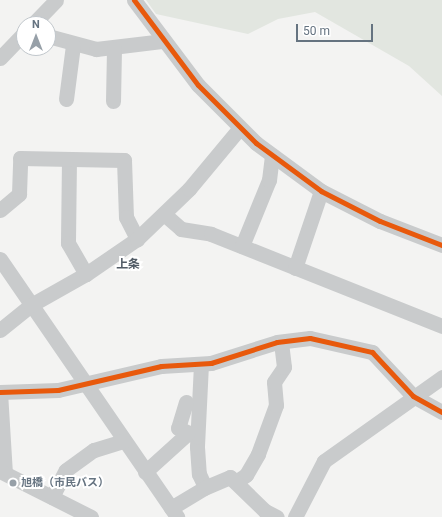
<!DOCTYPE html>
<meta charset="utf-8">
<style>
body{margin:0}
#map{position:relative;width:442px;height:517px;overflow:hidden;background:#f3f3f2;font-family:Roboto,"Noto Sans JP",sans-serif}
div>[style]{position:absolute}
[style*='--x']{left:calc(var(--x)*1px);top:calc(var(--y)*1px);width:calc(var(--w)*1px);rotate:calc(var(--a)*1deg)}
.green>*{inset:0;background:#e2e6e0}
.minor>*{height:15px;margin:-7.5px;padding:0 7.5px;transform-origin:7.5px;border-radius:7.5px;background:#c9cbcc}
.cycleway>*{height:5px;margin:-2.5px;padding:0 2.5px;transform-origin:2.5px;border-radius:2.5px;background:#e8590c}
.dots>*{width:11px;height:11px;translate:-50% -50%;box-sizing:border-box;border:2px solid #fff;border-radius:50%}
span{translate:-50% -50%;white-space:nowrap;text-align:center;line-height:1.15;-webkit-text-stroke:4px #fff;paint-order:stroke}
.poi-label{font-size:11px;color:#657380;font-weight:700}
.left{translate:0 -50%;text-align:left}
.neighbourhood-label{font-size:12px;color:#525c66;font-weight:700}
.north{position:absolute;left:16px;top:16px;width:40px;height:40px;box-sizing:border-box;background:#fff;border:1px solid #c1c7cc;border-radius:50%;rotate:0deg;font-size:11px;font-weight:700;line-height:16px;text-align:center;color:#657380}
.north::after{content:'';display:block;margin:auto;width:14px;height:18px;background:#97a0a8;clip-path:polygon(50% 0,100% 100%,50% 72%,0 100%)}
.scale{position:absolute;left:296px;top:24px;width:77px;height:18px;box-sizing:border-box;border:2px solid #657380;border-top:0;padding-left:5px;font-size:12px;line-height:14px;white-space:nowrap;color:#657380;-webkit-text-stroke:3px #fff;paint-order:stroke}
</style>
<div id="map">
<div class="green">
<div style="clip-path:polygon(146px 0,442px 0,442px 96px,409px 66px,315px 12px,278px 19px,248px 34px,156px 14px)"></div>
</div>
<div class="minor">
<div style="--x:134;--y:0;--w:106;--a:53"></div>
<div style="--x:198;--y:85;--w:82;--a:45"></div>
<div style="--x:256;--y:143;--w:81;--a:36.4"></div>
<div style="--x:321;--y:191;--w:66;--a:27"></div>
<div style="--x:380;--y:221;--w:66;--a:21.2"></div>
<div style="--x:33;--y:24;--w:33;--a:-46"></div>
<div style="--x:48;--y:36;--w:50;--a:15.2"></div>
<div style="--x:96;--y:49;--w:66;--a:-6.9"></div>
<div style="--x:0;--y:58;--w:35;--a:-46"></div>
<div style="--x:66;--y:99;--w:54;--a:-82.6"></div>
<div style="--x:113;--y:101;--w:52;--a:-88.9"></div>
<div style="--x:69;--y:159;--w:84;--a:90.7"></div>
<div style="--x:68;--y:243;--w:36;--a:60"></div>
<div style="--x:0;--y:210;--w:25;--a:-40"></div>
<div style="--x:19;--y:194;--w:36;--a:-88"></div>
<div style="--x:20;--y:158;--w:104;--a:1.1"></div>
<div style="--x:124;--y:160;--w:57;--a:88"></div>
<div style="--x:126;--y:217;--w:25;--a:63"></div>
<div style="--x:164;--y:214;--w:23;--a:41"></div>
<div style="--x:181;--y:229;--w:30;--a:9"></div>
<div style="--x:211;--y:234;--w:249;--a:21.7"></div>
<div style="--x:242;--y:246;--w:71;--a:-67.8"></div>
<div style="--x:269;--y:180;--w:25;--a:-83"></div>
<div style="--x:0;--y:259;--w:313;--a:55.5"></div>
<div style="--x:295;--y:268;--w:81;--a:-71.3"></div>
<div style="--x:0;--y:330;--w:40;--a:-39"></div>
<div style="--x:31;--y:305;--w:63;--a:-29.4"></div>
<div style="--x:86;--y:274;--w:62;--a:-34.5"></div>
<div style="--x:137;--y:239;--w:72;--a:-43.9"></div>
<div style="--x:189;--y:189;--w:78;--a:-50.2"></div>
<div style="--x:201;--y:364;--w:83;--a:92.8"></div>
<div style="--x:197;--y:447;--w:27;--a:86"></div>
<div style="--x:199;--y:474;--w:14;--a:65"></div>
<div style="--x:0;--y:392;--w:58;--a:-2"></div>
<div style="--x:58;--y:390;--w:106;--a:-13.1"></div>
<div style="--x:161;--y:366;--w:50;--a:-3.4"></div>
<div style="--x:211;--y:363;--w:69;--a:-17.7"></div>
<div style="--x:277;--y:342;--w:33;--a:-7"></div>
<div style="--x:310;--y:338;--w:64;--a:12.7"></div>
<div style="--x:372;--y:352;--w:60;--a:47"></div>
<div style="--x:413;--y:396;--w:33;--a:29"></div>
<div style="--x:0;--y:392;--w:81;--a:86.5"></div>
<div style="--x:186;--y:402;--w:27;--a:107"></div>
<div style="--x:178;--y:428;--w:20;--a:24"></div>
<div style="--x:0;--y:471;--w:102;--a:26.8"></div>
<div style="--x:145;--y:472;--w:57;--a:-42.1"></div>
<div style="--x:237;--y:481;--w:11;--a:-34"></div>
<div style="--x:246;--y:475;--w:24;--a:-60"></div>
<div style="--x:258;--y:454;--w:52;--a:-69.8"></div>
<div style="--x:276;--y:405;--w:23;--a:-95"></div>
<div style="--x:274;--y:382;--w:18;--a:-56"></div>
<div style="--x:284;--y:367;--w:25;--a:-97"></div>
<div style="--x:52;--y:497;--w:30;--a:-63"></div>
<div style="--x:66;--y:470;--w:34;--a:-36"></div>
<div style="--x:94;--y:450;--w:31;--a:-17"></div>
<div style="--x:171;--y:508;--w:39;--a:-31"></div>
<div style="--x:204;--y:488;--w:28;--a:-23"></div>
<div style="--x:230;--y:477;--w:49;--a:44.2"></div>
<div style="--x:265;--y:511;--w:13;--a:27"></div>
<div style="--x:295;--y:517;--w:63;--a:-62.6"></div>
<div style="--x:324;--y:461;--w:145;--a:-35.4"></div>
</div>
<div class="cycleway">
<div style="--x:134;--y:0;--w:106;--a:53"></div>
<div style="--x:198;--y:85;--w:82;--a:45"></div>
<div style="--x:256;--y:143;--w:81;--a:36.4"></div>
<div style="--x:321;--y:191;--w:66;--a:27"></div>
<div style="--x:380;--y:221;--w:66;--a:21.2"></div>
<div style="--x:0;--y:392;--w:58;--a:-2"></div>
<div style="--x:58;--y:390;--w:106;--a:-13.1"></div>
<div style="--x:161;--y:366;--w:50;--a:-3.4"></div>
<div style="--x:211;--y:363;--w:69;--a:-17.7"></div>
<div style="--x:277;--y:342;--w:33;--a:-7"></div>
<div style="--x:310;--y:338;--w:64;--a:12.7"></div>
<div style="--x:372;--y:352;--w:60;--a:47"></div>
<div style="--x:413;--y:396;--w:33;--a:29"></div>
</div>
<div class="dots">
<div style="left:13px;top:483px;background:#97a0a8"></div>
</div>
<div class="poi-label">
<span class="left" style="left:21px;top:483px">旭橋（市民バス）</span>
</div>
<div class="neighbourhood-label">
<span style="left:128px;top:265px">上条</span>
</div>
<div class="north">N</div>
<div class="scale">50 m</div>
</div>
